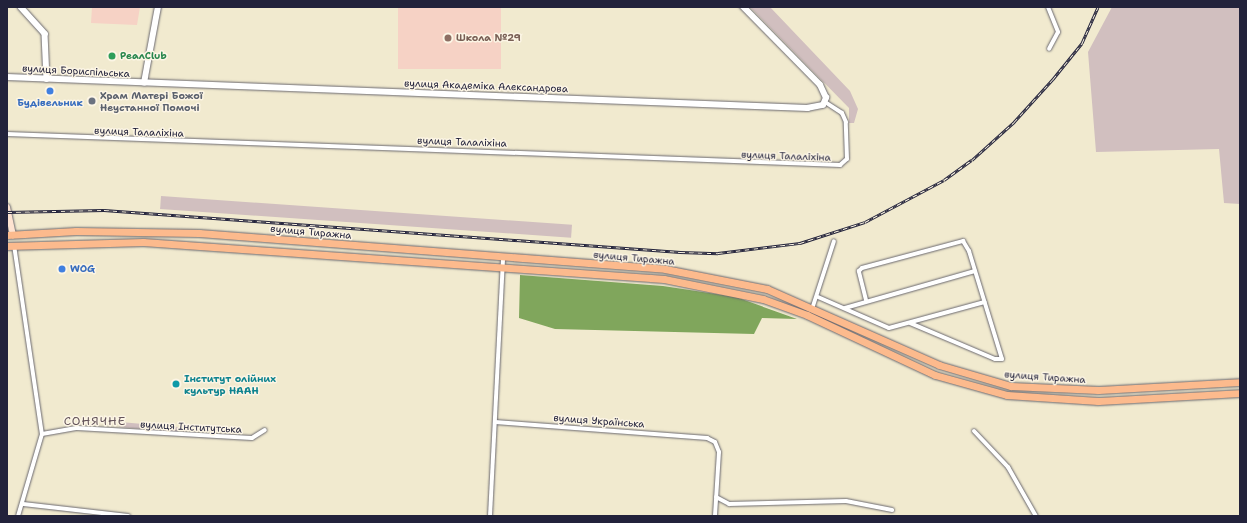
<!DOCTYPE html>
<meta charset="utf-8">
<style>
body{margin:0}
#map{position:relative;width:1247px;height:523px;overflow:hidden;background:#f1eacf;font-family:"Shantell Sans",sans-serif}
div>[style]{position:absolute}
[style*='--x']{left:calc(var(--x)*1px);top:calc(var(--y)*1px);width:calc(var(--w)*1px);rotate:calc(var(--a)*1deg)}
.built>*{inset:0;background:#f6d2c5;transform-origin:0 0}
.industrial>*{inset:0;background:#d1bfbf;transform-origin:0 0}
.forest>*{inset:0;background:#80a65c}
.roads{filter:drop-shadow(0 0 1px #6a686f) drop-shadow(0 0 1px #6a686f)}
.minor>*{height:4px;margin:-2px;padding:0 2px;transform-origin:2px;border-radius:2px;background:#fff}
.tertiary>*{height:5.5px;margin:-2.75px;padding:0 2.75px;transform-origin:2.75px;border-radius:2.75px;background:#fff}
.secondary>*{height:6px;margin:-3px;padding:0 3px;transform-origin:3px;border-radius:3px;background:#fee3d1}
.primary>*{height:7px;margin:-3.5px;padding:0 3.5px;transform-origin:3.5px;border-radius:3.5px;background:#fcba8d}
.rail>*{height:3px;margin-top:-1.5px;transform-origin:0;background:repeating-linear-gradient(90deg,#fcf5e5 0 4.5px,#22223b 0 9px);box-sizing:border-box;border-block:1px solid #22223b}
.dots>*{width:11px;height:11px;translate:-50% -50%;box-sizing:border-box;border:2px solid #fcf5e5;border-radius:50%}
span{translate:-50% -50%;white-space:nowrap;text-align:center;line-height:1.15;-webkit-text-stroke:3px #fcf5e5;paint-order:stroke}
.education-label{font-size:10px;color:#785e54;font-weight:700}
.left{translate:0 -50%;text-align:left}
.leisure-label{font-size:10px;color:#27864d;font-weight:700}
.street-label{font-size:10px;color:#22223b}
.worship-label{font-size:10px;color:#5b616d;font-weight:700}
.shop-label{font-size:10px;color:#366cbe;font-weight:700}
.culture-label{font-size:10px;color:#0d838f;font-weight:700}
.quarter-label{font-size:12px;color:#64545a;letter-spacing:1px}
.frame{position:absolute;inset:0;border:8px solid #22223b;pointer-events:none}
</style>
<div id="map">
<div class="built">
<div style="clip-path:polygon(92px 7px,140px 7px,137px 25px,91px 23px)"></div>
<div style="left:398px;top:7px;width:103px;height:62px"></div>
</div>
<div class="industrial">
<div style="clip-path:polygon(750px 7px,770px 7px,850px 91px,858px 109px,854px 123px,849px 123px,849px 108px)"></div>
<div style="clip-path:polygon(1112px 7px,1240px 7px,1240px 204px,1224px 203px,1219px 149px,1096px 152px,1088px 52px)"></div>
<div style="left:161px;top:196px;width:412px;height:13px;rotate:4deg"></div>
<div style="left:120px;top:422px;width:58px;height:5px;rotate:5deg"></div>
</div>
<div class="forest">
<div style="clip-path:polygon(520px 275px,663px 286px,736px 297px,797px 319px,762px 318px,754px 334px,555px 329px,519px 318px)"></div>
</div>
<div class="roads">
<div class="minor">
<div style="--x:1048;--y:7;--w:27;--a:68"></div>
<div style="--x:1058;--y:32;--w:19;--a:118"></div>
<div style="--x:7;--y:134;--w:834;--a:2.13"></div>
<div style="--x:840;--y:165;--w:9;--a:-41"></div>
<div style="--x:847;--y:159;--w:37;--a:-92"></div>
<div style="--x:846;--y:122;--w:10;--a:-114"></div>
<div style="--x:842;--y:113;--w:20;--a:-147"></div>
<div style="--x:14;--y:245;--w:191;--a:81.6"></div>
<div style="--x:42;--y:434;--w:85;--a:106.3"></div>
<div style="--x:818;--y:297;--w:77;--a:23.6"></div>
<div style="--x:889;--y:328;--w:99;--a:-15.2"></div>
<div style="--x:866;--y:300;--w:30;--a:-104"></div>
<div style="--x:859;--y:271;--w:4;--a:-45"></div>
<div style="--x:862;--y:268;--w:105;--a:-15"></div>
<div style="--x:963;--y:241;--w:12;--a:59"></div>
<div style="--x:969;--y:251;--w:113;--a:73"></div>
<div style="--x:1002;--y:359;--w:7;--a:180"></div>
<div style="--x:995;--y:359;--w:92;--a:-157"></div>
<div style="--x:813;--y:306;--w:68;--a:-72.1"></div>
<div style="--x:845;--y:308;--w:135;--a:-15.9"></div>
<div style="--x:495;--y:422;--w:213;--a:4.3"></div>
<div style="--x:707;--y:438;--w:9;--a:27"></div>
<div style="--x:715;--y:442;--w:11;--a:68"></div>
<div style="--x:719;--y:452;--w:64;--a:93.6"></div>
<div style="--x:974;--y:431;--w:50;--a:46.6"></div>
<div style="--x:1008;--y:467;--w:56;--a:60.3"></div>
<div style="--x:42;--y:434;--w:36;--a:-10"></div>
<div style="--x:77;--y:428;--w:175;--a:3.3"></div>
<div style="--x:252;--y:438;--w:15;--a:-32"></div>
<div style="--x:716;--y:497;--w:15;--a:28"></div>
<div style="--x:729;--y:504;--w:117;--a:-1.5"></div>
<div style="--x:846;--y:501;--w:47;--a:11.1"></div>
<div style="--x:23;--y:504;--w:106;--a:6.5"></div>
<div style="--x:490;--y:516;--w:258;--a:-87.1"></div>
</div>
<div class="tertiary">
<div style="--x:21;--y:7;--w:36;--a:48"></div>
<div style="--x:45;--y:34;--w:45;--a:87.5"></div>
<div style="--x:7;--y:77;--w:801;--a:2.22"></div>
<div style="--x:807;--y:108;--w:16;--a:-11"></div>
<div style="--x:823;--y:105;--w:8;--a:-67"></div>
<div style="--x:826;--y:98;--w:14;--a:-115"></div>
<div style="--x:820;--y:85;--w:110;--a:-134.6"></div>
<div style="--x:144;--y:83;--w:77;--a:-79.6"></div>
</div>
<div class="secondary">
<div style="--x:7;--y:207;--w:29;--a:78"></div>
</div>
<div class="primary">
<div style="--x:7;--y:235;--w:69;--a:-3.3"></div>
<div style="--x:76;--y:231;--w:123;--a:0.9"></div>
<div style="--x:199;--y:233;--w:467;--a:4.4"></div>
<div style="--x:665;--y:269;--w:104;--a:11.1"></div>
<div style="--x:767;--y:289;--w:188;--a:23.8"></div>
<div style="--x:939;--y:365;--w:75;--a:16.3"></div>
<div style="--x:1011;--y:386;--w:87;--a:2.6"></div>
<div style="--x:1098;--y:390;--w:142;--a:-3.2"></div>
<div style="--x:7;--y:246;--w:136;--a:-1.7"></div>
<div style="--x:143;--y:242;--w:522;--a:4.06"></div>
<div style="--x:664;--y:279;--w:101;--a:11.4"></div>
<div style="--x:763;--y:299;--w:47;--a:20"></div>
<div style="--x:807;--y:315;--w:141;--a:25.1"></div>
<div style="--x:935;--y:375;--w:75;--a:15.5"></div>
<div style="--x:1007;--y:395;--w:91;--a:3.8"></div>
<div style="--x:1098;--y:401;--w:142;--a:-3.2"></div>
</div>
</div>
<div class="rail">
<div style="--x:7;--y:212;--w:97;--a:-1.2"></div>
<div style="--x:104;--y:210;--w:578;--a:4.17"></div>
<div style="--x:680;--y:252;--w:38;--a:2"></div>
<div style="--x:718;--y:253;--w:83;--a:-7"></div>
<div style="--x:800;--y:243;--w:68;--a:-17.9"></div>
<div style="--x:865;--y:222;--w:89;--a:-28"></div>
<div style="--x:944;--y:180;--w:34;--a:-36"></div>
<div style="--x:972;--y:160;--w:57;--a:-42.1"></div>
<div style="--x:1014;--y:122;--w:58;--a:-47.8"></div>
<div style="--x:1053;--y:79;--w:46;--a:-51.1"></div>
<div style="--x:1082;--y:43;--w:39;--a:-66"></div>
</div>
<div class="dots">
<div style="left:448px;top:38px;background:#8d6e63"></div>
<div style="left:112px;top:56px;background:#2e9e5b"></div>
<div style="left:50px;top:91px;background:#3f7fe0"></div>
<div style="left:92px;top:101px;background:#6b7280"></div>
<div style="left:62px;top:269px;background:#3f7fe0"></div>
<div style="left:176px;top:384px;background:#0f9aa8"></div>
</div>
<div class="education-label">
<span class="left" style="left:456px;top:38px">Школа №29</span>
</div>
<div class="leisure-label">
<span class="left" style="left:120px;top:56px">РеалClub</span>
</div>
<div class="street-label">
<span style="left:76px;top:71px;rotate:3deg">вулиця Бориспільська</span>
<span style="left:486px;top:86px;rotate:2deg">вулиця Академіка Александрова</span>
<span style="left:139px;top:132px;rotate:2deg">вулиця Талаліхіна</span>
<span style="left:462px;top:142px;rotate:2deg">вулиця Талаліхіна</span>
<span style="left:786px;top:156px;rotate:2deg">вулиця Талаліхіна</span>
<span style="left:311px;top:232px;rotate:5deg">вулиця Тиражна</span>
<span style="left:634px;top:258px;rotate:5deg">вулиця Тиражна</span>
<span style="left:1045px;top:377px;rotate:4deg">вулиця Тиражна</span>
<span style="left:599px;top:421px;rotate:4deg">вулиця Українська</span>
<span style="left:191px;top:427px;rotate:3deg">вулиця Інститутська</span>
</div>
<div class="worship-label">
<span class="left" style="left:100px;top:101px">Храм Матері Божої<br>Неустанної Помочі</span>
</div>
<div class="shop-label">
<span style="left:50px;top:103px">Будівельник</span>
<span class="left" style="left:70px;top:269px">WOG</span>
</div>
<div class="culture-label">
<span class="left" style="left:184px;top:384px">Інститут олійних<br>культур НААН</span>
</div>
<div class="quarter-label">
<span style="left:95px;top:422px">СОНЯЧНЕ</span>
</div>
<div class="frame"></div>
</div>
